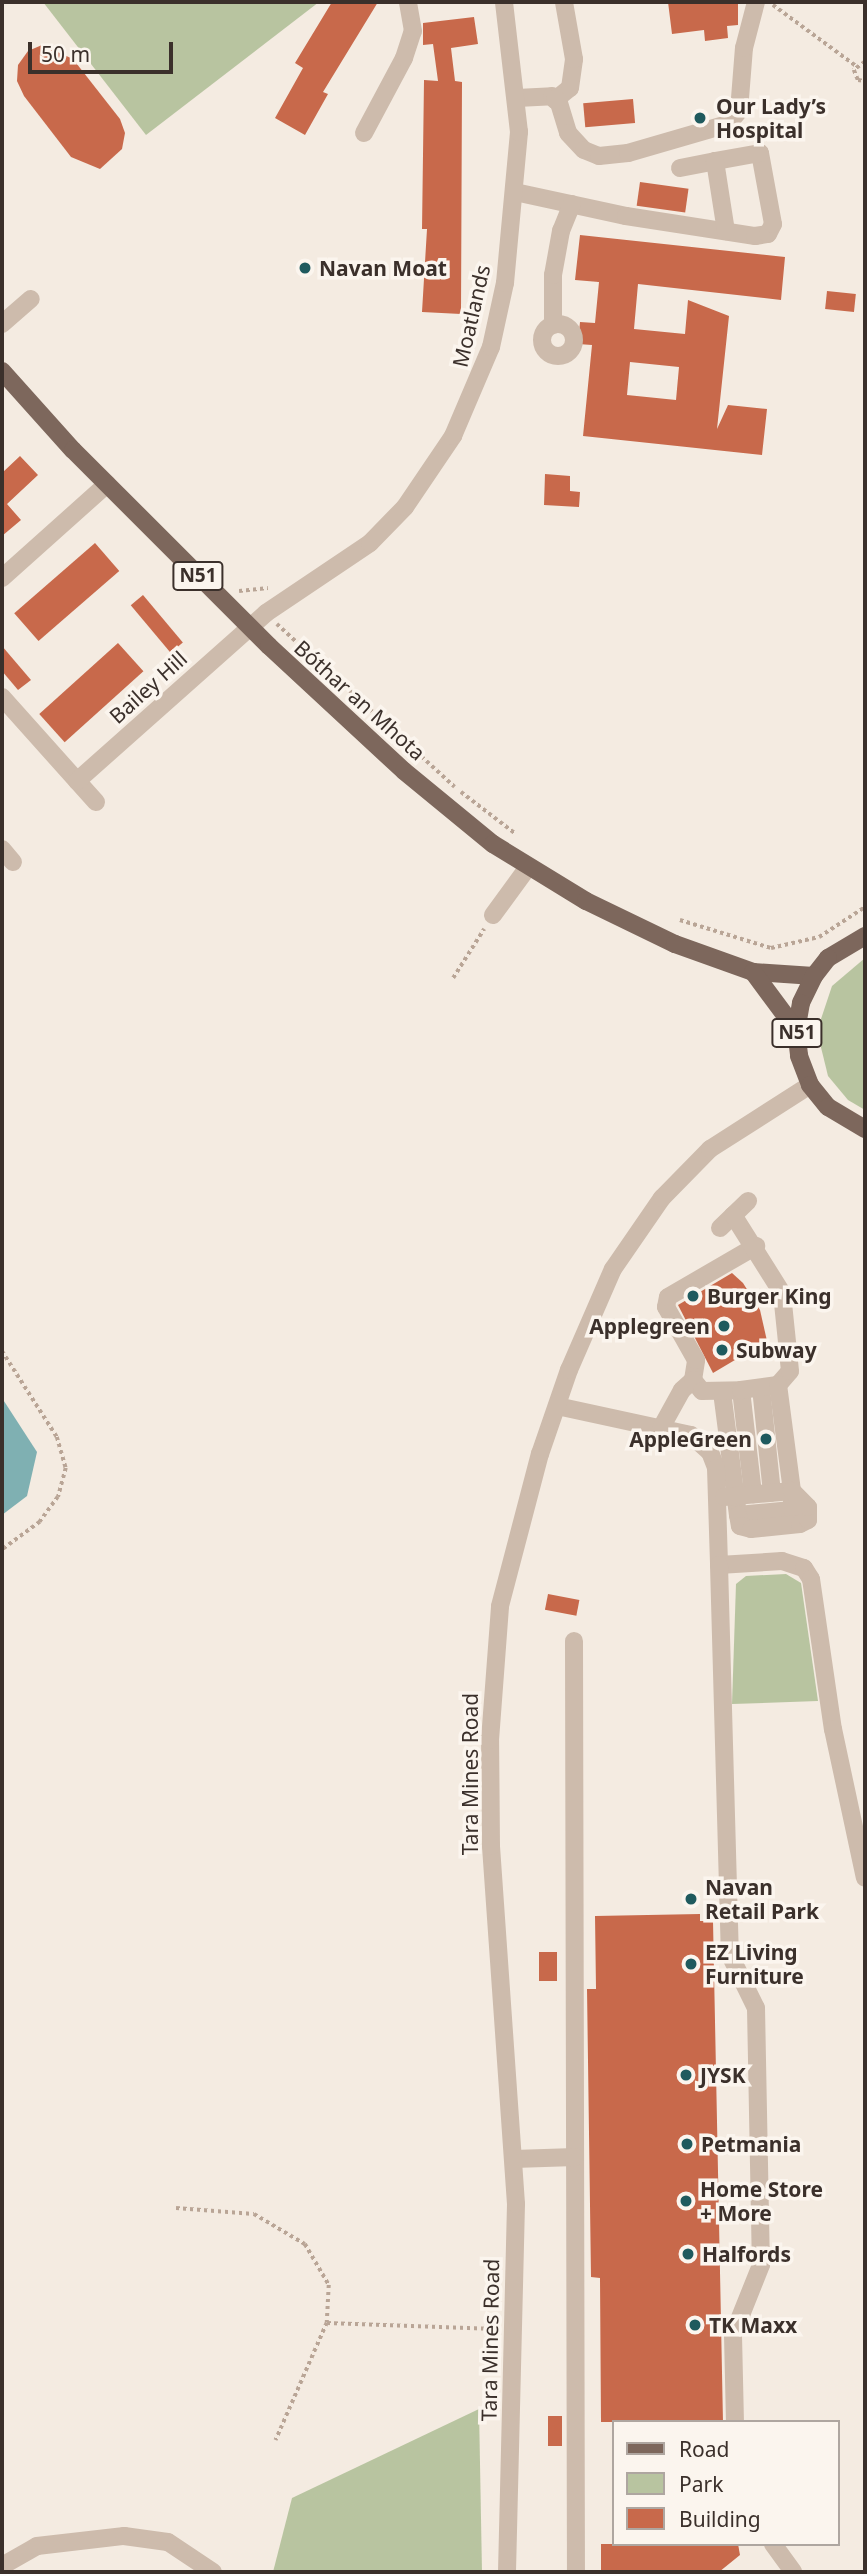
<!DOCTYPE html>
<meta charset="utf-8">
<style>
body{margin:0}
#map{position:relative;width:867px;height:2574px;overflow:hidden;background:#f4ebe1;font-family:"Noto Sans",sans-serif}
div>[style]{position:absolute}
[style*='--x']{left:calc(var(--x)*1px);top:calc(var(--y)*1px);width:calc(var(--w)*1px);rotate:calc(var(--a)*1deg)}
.green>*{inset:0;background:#b8c4a0}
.water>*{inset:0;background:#7fb0b2}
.building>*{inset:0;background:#c8694b;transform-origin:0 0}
.path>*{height:3.5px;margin-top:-1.75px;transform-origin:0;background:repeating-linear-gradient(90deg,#b9a596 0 3.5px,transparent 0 7px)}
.minor>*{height:18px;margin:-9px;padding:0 9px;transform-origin:9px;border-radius:9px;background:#cdbbac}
.minor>.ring{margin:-9px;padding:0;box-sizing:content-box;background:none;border:18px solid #cdbbac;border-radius:50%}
.major>*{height:18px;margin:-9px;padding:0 9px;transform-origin:9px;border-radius:9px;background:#7d675c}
.dots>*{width:19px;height:19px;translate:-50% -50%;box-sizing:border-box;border:4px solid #fbf5ee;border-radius:50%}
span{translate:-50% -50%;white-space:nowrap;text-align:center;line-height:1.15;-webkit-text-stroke:7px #fbf5ee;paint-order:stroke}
.shield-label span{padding:2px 5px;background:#fbf5ee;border:2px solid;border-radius:5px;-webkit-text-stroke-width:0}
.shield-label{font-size:19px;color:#3b302b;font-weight:700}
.poi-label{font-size:21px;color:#3b302b;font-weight:700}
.left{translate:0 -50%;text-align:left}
.right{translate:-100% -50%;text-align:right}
.street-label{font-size:21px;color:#3b302b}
.frame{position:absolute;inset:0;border:4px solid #3b302b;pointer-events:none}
.legend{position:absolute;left:612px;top:2420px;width:228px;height:126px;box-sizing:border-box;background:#fbf5ee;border:2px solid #aea6a0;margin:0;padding:9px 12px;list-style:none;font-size:21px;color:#3b302b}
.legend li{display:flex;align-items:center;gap:14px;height:35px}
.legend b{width:35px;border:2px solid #aea6a0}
.scale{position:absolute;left:28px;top:42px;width:145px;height:32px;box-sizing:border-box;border:4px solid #3b302b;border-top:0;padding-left:9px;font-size:21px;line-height:24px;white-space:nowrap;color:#3b302b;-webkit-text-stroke:5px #fbf5ee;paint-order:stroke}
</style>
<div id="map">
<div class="green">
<div style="clip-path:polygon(43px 2px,319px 2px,146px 135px)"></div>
<div style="clip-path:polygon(865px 958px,865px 1110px,848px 1100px,828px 1076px,817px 1031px,832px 986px)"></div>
<div style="clip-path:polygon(786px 1574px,801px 1583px,818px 1701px,732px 1704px,736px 1584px,746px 1576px)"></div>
<div style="clip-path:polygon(479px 2409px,482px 2572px,273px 2572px,292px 2498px)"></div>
</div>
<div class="water">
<div style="clip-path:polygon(2px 1398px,37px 1452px,27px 1496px,2px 1515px)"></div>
</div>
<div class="building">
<div style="clip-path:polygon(332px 2px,378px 2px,323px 92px,328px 94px,305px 135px,275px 118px,303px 68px,295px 63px)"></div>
<div style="clip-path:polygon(668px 2px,738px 2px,738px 25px,727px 26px,728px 38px,705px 41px,704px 30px,672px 34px)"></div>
<div style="clip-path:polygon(474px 17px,478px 44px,451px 48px,455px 81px,462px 82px,461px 314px,422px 312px,427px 229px,422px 229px,424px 80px,438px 81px,433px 44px,423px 45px,423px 23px)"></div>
<div style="clip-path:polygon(42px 45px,73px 59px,120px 119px,125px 133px,122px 149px,100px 169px,71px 157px,24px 96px,17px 81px,18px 65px,28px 51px)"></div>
<div style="left:633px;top:99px;width:24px;height:50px;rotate:85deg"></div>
<div style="left:640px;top:182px;width:49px;height:24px;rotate:8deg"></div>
<div style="clip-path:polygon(evenodd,580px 235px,785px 257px,781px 300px,638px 284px,634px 329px,685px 334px,688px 300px,729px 316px,717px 429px,728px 405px,767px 409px,762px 455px,583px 436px,592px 345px,578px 344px,580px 322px,595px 323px,599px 282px,575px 280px,580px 235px,630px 362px,679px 367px,676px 400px,627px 395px,630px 362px)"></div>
<div style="left:827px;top:291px;width:29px;height:18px;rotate:6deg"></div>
<div style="clip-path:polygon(20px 456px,38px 475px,7px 504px,21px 520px,2px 536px,2px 473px)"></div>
<div style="clip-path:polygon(545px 474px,570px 476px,570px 491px,580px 492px,579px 507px,544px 505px)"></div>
<div style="left:95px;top:543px;width:37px;height:107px;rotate:49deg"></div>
<div style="left:143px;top:595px;width:62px;height:16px;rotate:50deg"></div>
<div style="left:118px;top:643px;width:38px;height:106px;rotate:48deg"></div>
<div style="clip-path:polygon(2px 646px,31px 680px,18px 690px,2px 671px)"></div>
<div style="clip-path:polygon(732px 1273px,743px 1283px,760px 1310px,767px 1341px,713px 1373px,678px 1305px)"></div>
<div style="left:548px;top:1594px;width:32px;height:16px;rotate:11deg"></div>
<div style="clip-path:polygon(700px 1914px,700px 1921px,713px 1921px,723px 2422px,601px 2422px,600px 2278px,591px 2277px,587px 1989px,596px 1989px,595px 1916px)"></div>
<div style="left:539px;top:1952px;width:18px;height:29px"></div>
<div style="left:548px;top:2416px;width:14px;height:30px"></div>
<div style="clip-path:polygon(601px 2544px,738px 2544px,740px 2555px,719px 2572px,601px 2572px)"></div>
</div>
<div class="path">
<div style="--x:773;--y:5;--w:103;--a:36.3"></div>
<div style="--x:865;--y:62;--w:14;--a:144"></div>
<div style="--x:854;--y:70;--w:11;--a:68"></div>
<div style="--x:858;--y:80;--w:7;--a:8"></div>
<div style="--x:239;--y:591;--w:29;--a:-6"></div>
<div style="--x:277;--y:624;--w:241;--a:42.5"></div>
<div style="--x:461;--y:792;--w:69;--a:37.4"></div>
<div style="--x:680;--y:920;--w:95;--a:17.1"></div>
<div style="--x:771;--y:948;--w:49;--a:-12.9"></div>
<div style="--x:819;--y:937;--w:55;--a:-33.1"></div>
<div style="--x:453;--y:978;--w:58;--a:-57.7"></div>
<div style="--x:2;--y:1351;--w:102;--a:57.4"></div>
<div style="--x:57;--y:1437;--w:32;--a:74"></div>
<div style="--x:66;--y:1468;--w:30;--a:105"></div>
<div style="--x:58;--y:1497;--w:31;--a:126"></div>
<div style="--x:40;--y:1522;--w:47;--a:143.6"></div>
<div style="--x:176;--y:2208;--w:78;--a:4.4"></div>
<div style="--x:254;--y:2214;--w:59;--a:30.5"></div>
<div style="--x:305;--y:2244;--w:48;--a:59.7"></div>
<div style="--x:329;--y:2285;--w:38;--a:93"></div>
<div style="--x:327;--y:2323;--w:128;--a:113.6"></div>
<div style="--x:327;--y:2323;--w:169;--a:2"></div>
</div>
<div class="minor">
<div style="--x:517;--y:98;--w:35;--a:-3"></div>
<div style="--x:552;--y:96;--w:10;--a:45"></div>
<div style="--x:559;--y:103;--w:31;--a:73"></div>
<div style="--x:568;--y:133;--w:23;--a:47"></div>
<div style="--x:584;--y:150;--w:16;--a:22"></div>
<div style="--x:599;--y:156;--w:29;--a:-6"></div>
<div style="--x:628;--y:153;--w:104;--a:-16.2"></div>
<div style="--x:728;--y:124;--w:17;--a:-50"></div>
<div style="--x:739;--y:111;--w:63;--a:-85.5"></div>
<div style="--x:744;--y:48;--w:48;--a:-75.4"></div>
<div style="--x:555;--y:100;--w:19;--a:-39"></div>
<div style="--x:570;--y:88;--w:29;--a:-82"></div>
<div style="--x:574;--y:59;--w:58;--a:-100"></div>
<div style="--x:364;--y:133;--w:85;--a:-61.9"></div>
<div style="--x:404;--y:58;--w:28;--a:-72"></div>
<div style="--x:413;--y:31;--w:29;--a:-100"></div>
<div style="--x:680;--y:168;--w:36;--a:-11"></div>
<div style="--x:515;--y:192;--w:114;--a:12.2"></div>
<div style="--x:626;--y:216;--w:131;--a:8.8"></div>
<div style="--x:755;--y:236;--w:13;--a:-9"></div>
<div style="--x:768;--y:234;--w:11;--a:-63"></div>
<div style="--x:773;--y:224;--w:72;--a:-100.4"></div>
<div style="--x:760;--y:153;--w:46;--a:169.9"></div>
<div style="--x:715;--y:161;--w:71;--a:81.1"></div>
<div style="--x:2;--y:324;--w:38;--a:-41"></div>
<div class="ring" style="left:542px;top:324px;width:14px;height:14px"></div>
<div style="--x:553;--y:325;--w:50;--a:-90"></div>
<div style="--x:553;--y:275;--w:45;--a:-79.7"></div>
<div style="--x:561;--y:231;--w:29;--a:-68"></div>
<div style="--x:2;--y:578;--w:141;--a:-41.8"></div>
<div style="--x:2;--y:697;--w:141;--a:48.2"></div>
<div style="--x:77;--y:781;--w:253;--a:-41.6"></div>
<div style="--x:266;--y:613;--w:125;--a:-33.9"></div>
<div style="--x:370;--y:543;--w:50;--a:-45.8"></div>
<div style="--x:405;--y:507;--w:86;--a:-55.9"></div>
<div style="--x:453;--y:436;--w:97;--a:-66.9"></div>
<div style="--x:491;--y:347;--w:66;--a:-77.7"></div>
<div style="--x:505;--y:283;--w:152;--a:-84.7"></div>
<div style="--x:519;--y:132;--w:131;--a:-96.6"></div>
<div style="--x:2;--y:849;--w:17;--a:50"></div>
<div style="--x:493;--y:915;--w:59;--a:-53.9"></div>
<div style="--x:720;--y:1228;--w:39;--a:-44"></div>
<div style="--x:693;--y:1380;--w:20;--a:-81"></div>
<div style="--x:696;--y:1360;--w:61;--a:-119.5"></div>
<div style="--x:666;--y:1307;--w:10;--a:-79"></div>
<div style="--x:668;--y:1297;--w:102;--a:-30.1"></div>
<div style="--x:761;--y:1388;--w:105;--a:84"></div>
<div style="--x:741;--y:1390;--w:105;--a:83.4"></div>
<div style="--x:722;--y:1392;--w:124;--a:82.6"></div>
<div style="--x:738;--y:1515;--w:54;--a:-5.3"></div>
<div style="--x:792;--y:1510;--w:19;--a:-90"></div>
<div style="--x:557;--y:1406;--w:137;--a:12.2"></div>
<div style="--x:691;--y:1435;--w:25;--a:42"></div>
<div style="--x:710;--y:1452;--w:17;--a:69"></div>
<div style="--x:716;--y:1468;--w:97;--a:88.2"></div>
<div style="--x:719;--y:1565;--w:63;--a:-3.6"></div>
<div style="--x:782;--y:1561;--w:23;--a:18"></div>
<div style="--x:804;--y:1568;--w:13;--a:58"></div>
<div style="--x:811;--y:1579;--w:152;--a:81.7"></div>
<div style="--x:833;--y:1729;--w:152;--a:77.9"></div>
<div style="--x:661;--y:1428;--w:43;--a:-61.1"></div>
<div style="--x:682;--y:1390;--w:15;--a:-42"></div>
<div style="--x:693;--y:1380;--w:14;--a:51"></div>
<div style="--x:702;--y:1391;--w:39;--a:-1"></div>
<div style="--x:741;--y:1390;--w:37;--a:-8"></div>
<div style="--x:778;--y:1385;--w:18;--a:-49"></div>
<div style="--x:790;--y:1371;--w:78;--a:-95.9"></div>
<div style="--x:782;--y:1293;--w:92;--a:-122.1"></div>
<div style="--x:724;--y:1497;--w:68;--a:-5"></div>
<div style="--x:792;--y:1491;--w:107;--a:-97.5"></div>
<div style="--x:738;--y:1515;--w:11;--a:80"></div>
<div style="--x:740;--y:1526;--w:11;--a:15"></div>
<div style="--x:751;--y:1529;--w:49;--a:-5.8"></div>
<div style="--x:800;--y:1524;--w:9;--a:-27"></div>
<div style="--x:808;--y:1520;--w:13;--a:-90"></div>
<div style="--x:808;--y:1507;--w:23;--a:-135"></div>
<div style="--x:719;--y:1565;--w:390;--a:88.4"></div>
<div style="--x:730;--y:1955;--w:59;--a:63.9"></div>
<div style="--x:756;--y:2008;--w:257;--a:88.9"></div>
<div style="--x:761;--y:2265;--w:75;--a:111.8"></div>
<div style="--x:733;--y:2335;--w:87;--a:88.7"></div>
<div style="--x:574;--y:1641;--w:931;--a:89.88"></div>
<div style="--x:514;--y:2159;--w:61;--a:-1.9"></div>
<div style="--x:773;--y:2544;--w:34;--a:54"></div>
<div style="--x:2;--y:2566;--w:40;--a:-29.7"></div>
<div style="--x:37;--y:2546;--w:88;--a:-6.6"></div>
<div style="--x:124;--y:2536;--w:44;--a:7.8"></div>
<div style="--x:168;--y:2542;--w:54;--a:33.7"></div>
<div style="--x:507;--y:2572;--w:368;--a:-88.6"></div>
<div style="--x:516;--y:2204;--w:359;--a:-94"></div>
<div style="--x:491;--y:1846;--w:106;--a:-90.5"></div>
<div style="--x:490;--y:1740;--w:134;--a:-85.7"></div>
<div style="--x:500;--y:1606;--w:157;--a:-75.3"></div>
<div style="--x:540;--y:1454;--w:89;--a:-71"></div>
<div style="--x:569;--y:1370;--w:110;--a:-66.5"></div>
<div style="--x:613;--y:1269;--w:86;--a:-55.4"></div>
<div style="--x:662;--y:1198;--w:69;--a:-45.6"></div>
<div style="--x:710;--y:1149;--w:119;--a:-32.6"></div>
</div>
<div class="major">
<div style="--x:2;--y:371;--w:106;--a:48.1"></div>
<div style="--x:73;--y:450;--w:277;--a:45"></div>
<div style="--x:269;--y:646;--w:184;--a:42.8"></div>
<div style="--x:404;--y:771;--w:115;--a:39.4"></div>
<div style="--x:493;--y:844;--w:109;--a:31.5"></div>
<div style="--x:586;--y:901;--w:99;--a:25.8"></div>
<div style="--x:675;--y:944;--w:83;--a:19.7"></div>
<div style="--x:753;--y:972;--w:61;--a:3.8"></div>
<div style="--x:865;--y:936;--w:43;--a:149.3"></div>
<div style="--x:828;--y:958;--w:23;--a:128"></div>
<div style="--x:814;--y:976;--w:30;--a:116"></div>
<div style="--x:801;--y:1003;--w:27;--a:100"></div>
<div style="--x:796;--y:1030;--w:26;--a:83"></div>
<div style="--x:799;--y:1056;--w:31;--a:69"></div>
<div style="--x:810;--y:1085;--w:28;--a:51"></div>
<div style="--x:828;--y:1107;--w:43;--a:30.7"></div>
<div style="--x:753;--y:972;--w:72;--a:53.4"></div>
</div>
<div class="dots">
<div style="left:700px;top:118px;background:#1f5a5e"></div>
<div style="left:305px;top:268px;background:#1f5a5e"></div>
<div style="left:693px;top:1296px;background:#1f5a5e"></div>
<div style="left:724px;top:1326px;background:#1f5a5e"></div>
<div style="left:722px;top:1350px;background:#1f5a5e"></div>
<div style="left:766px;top:1439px;background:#1f5a5e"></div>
<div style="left:691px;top:1899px;background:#1f5a5e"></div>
<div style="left:691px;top:1964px;background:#1f5a5e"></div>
<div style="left:686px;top:2075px;background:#1f5a5e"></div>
<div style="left:687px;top:2144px;background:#1f5a5e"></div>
<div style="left:686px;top:2201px;background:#1f5a5e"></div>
<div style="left:688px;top:2254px;background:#1f5a5e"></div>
<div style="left:695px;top:2325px;background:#1f5a5e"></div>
</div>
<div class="shield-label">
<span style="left:198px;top:576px">N51</span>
<span style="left:797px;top:1033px">N51</span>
</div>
<div class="poi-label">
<span class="left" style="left:716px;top:118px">Our Lady’s<br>Hospital</span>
<span class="left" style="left:319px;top:268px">Navan Moat</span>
<span class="left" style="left:707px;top:1296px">Burger King</span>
<span class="right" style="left:710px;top:1326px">Applegreen</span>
<span class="left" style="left:736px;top:1350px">Subway</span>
<span class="right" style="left:752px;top:1439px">AppleGreen</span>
<span class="left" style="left:705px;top:1899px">Navan<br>Retail Park</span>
<span class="left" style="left:705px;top:1964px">EZ Living<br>Furniture</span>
<span class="left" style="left:700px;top:2075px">JYSK</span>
<span class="left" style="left:701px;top:2144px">Petmania</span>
<span class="left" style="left:700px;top:2201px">Home Store<br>+ More</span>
<span class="left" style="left:702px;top:2254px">Halfords</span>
<span class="left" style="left:709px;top:2325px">TK Maxx</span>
</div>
<div class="street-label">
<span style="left:471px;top:316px;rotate:-77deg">Moatlands</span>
<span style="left:148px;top:687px;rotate:-42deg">Bailey Hill</span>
<span style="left:360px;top:700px;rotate:42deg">Bóthar an Mhota</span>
<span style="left:470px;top:1774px;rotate:-90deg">Tara Mines Road</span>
<span style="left:490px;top:2340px;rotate:-89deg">Tara Mines Road</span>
</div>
<div class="frame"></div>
<ul class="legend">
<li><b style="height:9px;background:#7d675c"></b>Road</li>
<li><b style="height:19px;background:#b8c4a0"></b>Park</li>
<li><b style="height:19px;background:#c8694b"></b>Building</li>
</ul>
<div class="scale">50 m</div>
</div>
